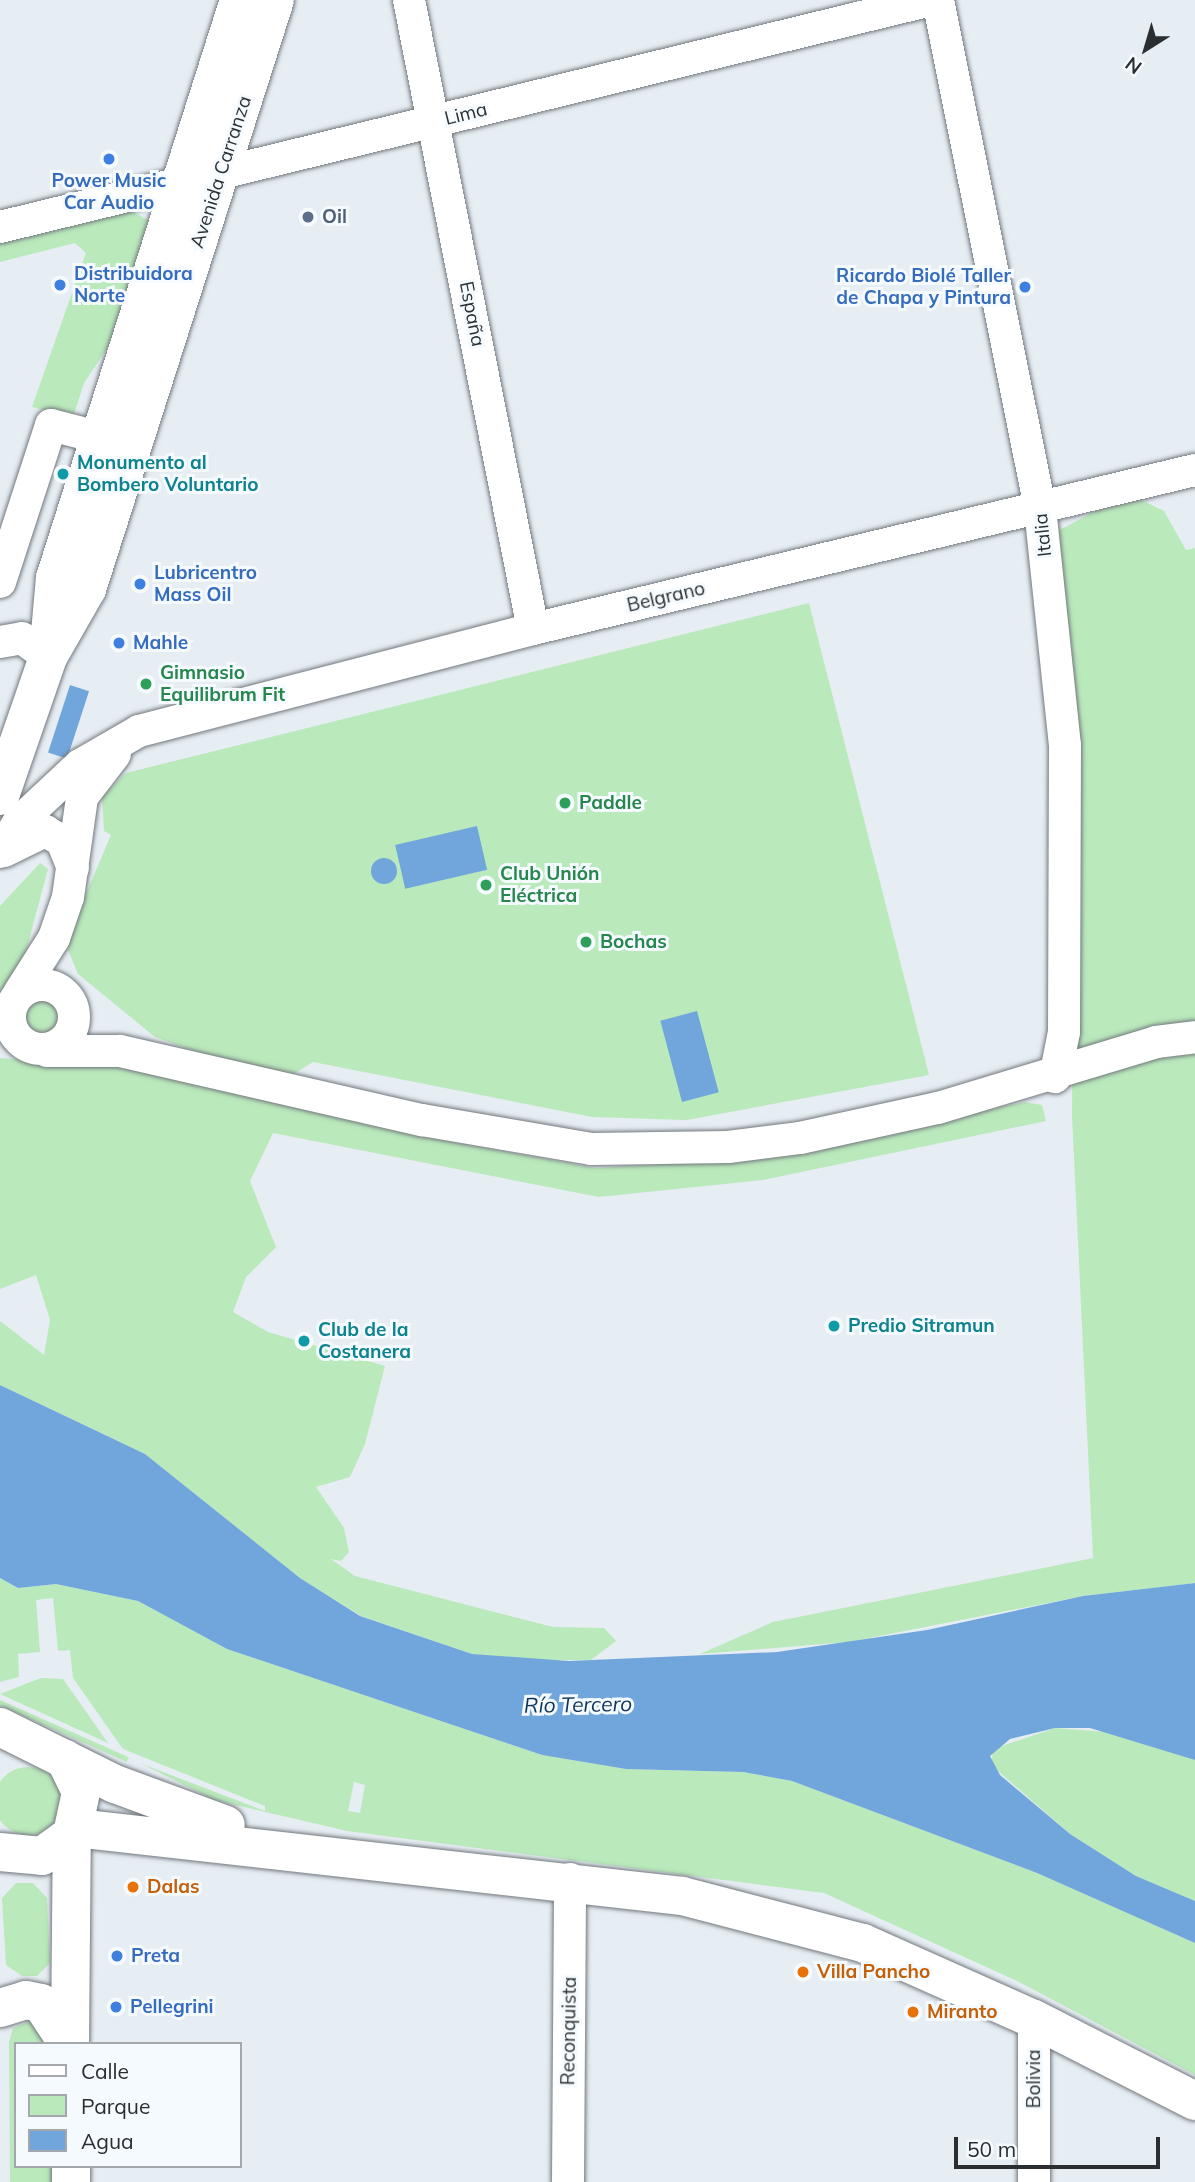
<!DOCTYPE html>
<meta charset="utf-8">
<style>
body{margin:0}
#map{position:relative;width:1195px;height:2182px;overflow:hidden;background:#e6edf3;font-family:Mulish,sans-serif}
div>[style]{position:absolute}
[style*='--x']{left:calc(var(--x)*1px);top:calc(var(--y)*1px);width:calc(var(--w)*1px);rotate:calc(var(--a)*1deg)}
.green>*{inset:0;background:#bae9bc;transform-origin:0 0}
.round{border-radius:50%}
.water>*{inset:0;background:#71a6dc;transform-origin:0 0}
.roads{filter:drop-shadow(0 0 2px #72787d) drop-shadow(0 0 2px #72787d)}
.minor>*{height:32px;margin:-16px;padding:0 16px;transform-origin:16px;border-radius:16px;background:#fff}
.minor>.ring{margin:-16px;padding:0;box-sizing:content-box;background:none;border:32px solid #fff;border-radius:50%}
.secondary>*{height:38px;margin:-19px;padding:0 19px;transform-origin:19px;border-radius:19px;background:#fff}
.dots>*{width:19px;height:19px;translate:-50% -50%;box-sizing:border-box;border:4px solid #f5faff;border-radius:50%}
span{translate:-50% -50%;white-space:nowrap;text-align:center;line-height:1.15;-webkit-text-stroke:6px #f5faff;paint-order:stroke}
.street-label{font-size:19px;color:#2b2e30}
.shop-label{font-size:19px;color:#366cbe;font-weight:700}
.left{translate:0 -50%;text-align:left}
.right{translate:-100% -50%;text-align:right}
.service-label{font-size:19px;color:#4e5e75;font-weight:700}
.culture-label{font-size:19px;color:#0d838f;font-weight:700}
.leisure-label{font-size:19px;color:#27864d;font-weight:700}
.food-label{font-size:19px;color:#c56008;font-weight:700}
.water-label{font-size:21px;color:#0d3457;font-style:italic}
.legend{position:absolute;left:14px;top:2042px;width:228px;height:126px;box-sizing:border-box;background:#f5faff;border:2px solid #a4a8ac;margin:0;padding:9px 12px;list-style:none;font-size:21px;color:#2b2e30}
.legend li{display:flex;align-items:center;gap:14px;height:35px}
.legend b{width:35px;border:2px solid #a4a8ac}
.north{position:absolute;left:1111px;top:14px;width:70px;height:70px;-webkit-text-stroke:5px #f5faff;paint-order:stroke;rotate:217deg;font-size:19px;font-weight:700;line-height:28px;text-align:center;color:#2b2e30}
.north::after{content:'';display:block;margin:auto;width:24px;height:32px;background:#2b2e30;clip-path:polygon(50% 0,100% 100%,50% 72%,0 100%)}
.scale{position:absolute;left:954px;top:2137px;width:206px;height:32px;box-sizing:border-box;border:4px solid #2b2e30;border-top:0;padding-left:9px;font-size:21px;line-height:24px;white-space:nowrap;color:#2b2e30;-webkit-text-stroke:5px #f5faff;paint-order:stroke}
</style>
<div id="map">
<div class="green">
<div style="clip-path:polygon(130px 210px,151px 222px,114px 338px,84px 383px,73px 417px,32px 407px,86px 253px,75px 243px,0 262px,0 242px)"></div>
<div style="clip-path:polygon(1141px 500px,1164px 511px,1186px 550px,1195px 548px,1195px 1583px,1083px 1596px,849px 1642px,700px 1654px,773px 1622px,1093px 1558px,1072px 1115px,1075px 752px,1056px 532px,1097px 510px)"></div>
<div style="clip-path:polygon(809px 603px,929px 1075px,687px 1120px,592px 1117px,313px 1062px,287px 1078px,216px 1059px,155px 1037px,78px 974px,65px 943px,111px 835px,104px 831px,102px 797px,126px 773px)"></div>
<div style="clip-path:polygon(40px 863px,48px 869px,25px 955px,0 993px,0 906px)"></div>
<div class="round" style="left:17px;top:992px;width:50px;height:50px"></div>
<div style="clip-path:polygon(0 1058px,126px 1067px,415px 1135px,595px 1168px,754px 1159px,1025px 1102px,1042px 1105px,1046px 1121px,763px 1180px,599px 1197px,273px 1133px,250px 1181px,276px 1247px,246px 1277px,233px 1312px,268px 1332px,385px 1366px,365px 1444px,350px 1477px,316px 1487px,344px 1528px,349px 1552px,341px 1561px,331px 1559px,355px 1576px,553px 1627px,604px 1628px,616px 1641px,591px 1660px,520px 1660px,472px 1654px,361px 1616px,300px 1578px,145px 1454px,0 1385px,0 1321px,44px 1355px,50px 1320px,36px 1275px,0 1289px)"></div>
<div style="clip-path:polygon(evenodd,0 1578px,18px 1588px,56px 1584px,138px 1601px,227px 1649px,542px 1755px,626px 1769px,743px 1772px,792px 1781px,1037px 1873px,1195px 1943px,1195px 2075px,1019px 1982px,824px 1893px,347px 1831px,214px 1800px,142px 1764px,265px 1811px,265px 1806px,123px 1749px,73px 1678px,70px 1650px,58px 1651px,53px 1598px,36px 1600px,40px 1652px,18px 1654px,19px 1677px,0 1682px,0 1578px,354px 1782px,365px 1785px,360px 1813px,348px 1811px,354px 1782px)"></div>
<div style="clip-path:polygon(41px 1678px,63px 1679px,108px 1743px,0 1694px)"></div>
<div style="left:0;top:1700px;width:141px;height:5px;rotate:24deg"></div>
<div style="clip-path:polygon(1055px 1728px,1121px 1733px,1195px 1760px,1195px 1901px,1136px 1876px,1070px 1834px,991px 1765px,993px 1749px)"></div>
<div class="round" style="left:-6px;top:1767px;width:68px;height:68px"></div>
<div style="clip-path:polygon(16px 1883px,33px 1883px,47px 1898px,50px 1963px,37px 1976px,22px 1976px,6px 1965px,2px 1898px)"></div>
<div style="clip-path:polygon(31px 2021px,54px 2044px,16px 2044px,16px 2166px,52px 2166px,52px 2182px,10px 2182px,9px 2042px,13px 2028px)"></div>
</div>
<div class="water">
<div style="left:70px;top:685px;width:20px;height:71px;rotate:18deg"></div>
<div style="left:477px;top:826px;width:45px;height:84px;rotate:77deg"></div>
<div class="round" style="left:371px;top:858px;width:26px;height:26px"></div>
<div style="left:697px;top:1011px;width:84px;height:38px;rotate:75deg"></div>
<div style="clip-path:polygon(0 1385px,145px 1454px,300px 1578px,360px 1616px,472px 1654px,569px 1661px,777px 1652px,927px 1630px,1083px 1596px,1195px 1583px,1195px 1760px,1090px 1728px,1055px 1728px,1010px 1739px,990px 1756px,1000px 1775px,1070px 1834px,1136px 1876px,1195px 1901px,1195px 1943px,1037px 1873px,792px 1781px,743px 1772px,626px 1769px,542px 1755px,227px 1649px,138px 1601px,56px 1584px,18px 1588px,0 1578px)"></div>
</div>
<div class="roads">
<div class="minor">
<div style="--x:409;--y:0;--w:641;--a:78.85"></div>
<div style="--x:938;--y:0;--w:518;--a:78.65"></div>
<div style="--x:1040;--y:508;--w:238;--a:84"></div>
<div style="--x:1065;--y:745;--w:287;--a:90.2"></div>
<div style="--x:1064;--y:1032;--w:46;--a:101.3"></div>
<div style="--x:0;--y:227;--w:958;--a:-13.7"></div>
<div style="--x:0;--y:582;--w:165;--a:-72"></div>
<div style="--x:51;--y:425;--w:52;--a:14.6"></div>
<div style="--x:0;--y:642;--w:22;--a:-10"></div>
<div style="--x:22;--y:638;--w:32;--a:36"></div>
<div style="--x:4;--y:851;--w:46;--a:-26"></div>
<div style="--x:45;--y:831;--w:20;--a:30"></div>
<div style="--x:62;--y:841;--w:29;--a:68"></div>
<div style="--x:0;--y:852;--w:34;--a:-58"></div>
<div style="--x:18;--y:823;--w:85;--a:-43.1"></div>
<div style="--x:80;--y:765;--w:68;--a:-30"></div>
<div style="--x:139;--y:731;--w:407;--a:-14.5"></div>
<div style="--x:533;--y:629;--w:681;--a:-13.51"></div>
<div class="ring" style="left:10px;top:985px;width:32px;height:32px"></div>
<div style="--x:19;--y:993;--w:65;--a:-57.5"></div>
<div style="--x:54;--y:938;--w:43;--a:-71.1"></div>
<div style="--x:68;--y:897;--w:101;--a:-82"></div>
<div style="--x:82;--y:797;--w:54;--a:-52.5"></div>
<div style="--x:47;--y:1051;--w:73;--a:0"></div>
<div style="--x:120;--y:1051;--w:310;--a:12.9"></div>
<div style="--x:422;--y:1120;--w:172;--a:9.7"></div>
<div style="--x:592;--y:1149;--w:136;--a:-0.8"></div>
<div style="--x:728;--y:1147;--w:73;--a:-7.1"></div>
<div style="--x:800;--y:1138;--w:141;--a:-12.3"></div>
<div style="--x:938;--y:1108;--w:228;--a:-16.8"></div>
<div style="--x:1156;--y:1042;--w:39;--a:-7"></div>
<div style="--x:568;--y:2182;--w:303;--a:-89.6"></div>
<div style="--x:1034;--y:2182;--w:163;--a:-90"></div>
</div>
<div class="secondary">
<div style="--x:49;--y:644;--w:66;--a:-84.8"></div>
<div style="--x:55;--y:578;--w:607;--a:-72.34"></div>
<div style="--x:0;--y:796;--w:147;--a:-70.9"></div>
<div style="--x:48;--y:657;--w:78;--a:-60.2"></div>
<div style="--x:87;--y:589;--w:618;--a:-72.3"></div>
<div style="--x:0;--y:1727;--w:128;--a:26.4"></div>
<div style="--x:115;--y:1784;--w:118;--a:20.3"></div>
<div style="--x:76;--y:1828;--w:610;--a:6.4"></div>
<div style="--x:682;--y:1896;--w:187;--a:14.6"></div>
<div style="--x:863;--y:1943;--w:187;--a:24"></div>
<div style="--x:1034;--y:2019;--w:181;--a:27"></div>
<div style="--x:0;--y:1852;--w:42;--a:5.4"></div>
<div style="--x:42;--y:1856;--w:37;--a:-36"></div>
<div style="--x:72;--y:1834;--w:43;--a:-77.9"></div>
<div style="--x:81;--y:1792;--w:37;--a:-116"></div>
<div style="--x:0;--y:2008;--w:27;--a:-17"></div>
<div style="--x:26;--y:2000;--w:15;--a:11"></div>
<div style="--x:41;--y:2003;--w:49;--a:56.6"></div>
<div style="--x:70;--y:2044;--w:210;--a:-89.5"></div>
<div style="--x:71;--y:2166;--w:16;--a:90"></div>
</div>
</div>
<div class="dots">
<div style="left:109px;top:159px;background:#3f7fe0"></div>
<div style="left:308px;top:217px;background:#5c6f8a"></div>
<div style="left:60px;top:285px;background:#3f7fe0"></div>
<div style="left:1025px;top:287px;background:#3f7fe0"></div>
<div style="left:63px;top:474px;background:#0f9aa8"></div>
<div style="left:140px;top:584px;background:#3f7fe0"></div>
<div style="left:119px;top:643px;background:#3f7fe0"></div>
<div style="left:146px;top:684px;background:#2e9e5b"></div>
<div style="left:565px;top:803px;background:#2e9e5b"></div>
<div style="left:486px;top:885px;background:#2e9e5b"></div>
<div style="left:586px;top:942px;background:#2e9e5b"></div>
<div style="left:834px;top:1326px;background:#0f9aa8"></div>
<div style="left:304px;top:1341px;background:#0f9aa8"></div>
<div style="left:133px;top:1887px;background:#e8710a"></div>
<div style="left:117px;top:1956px;background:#3f7fe0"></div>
<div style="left:803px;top:1972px;background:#e8710a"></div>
<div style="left:116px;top:2007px;background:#3f7fe0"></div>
<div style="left:913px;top:2012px;background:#e8710a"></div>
</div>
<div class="street-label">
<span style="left:466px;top:114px;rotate:-14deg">Lima</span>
<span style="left:221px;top:172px;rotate:-72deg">Avenida Carranza</span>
<span style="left:472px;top:314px;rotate:79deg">España</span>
<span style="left:1043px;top:535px;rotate:-96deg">Italia</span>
<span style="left:666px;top:597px;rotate:-13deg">Belgrano</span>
<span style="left:569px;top:2031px;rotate:-89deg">Reconquista</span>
<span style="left:1034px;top:2079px;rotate:-90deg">Bolivia</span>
</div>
<div class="shop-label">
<span style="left:109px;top:192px">Power Music<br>Car Audio</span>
<span class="left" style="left:74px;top:285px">Distribuidora<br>Norte</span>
<span class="right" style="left:1011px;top:287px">Ricardo Biolé Taller<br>de Chapa y Pintura</span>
<span class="left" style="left:154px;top:584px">Lubricentro<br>Mass Oil</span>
<span class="left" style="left:133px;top:643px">Mahle</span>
<span class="left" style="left:131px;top:1956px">Preta</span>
<span class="left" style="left:130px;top:2007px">Pellegrini</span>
</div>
<div class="service-label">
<span class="left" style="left:322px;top:217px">Oil</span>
</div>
<div class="culture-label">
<span class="left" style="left:77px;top:474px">Monumento al<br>Bombero Voluntario</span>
<span class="left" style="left:848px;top:1326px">Predio Sitramun</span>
<span class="left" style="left:318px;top:1341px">Club de la<br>Costanera</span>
</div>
<div class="leisure-label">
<span class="left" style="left:160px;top:684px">Gimnasio<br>Equilibrum Fit</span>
<span class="left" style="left:579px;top:803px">Paddle</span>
<span class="left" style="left:500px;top:885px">Club Unión<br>Eléctrica</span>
<span class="left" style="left:600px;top:942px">Bochas</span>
</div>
<div class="food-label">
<span class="left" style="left:147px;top:1887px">Dalas</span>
<span class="left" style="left:817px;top:1972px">Villa Pancho</span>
<span class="left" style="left:927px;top:2012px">Miranto</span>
</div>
<div class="water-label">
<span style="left:578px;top:1704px;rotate:-1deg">Río Tercero</span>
</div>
<ul class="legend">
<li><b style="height:9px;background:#fff"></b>Calle</li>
<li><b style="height:19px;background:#bae9bc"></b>Parque</li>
<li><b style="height:19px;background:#71a6dc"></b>Agua</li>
</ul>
<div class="north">N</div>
<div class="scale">50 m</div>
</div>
